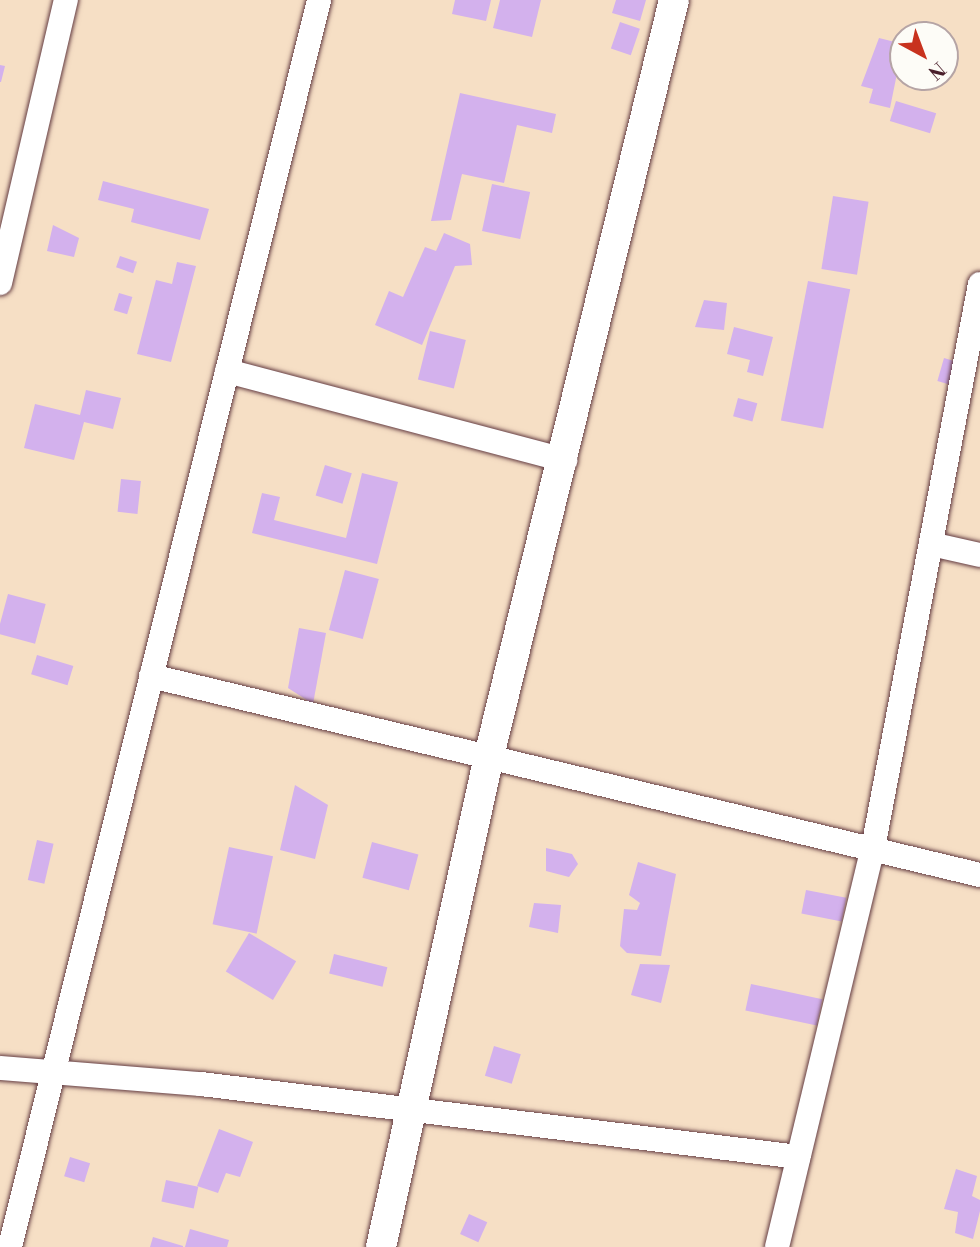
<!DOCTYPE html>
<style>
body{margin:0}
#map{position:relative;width:980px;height:1247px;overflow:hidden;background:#f6dfc5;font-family:"Libre Bodoni",serif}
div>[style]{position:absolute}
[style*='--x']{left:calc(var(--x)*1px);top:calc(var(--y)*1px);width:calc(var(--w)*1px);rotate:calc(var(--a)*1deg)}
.building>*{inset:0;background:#d3b1ed;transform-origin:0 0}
.roads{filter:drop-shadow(0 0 2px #643c42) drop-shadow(0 0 2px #643c42)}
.minor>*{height:24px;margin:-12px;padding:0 12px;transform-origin:12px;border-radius:12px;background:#fff}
.tertiary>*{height:30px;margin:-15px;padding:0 15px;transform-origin:15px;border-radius:15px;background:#fff}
span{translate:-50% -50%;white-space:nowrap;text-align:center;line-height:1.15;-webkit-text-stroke:5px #fdfcf7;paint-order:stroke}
.north{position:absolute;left:889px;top:21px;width:70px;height:70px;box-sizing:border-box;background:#fdfcf7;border:2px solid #b5a4a5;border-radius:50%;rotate:139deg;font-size:19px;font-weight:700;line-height:28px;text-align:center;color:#4a1f2b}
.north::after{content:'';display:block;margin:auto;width:24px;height:32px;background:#c8321e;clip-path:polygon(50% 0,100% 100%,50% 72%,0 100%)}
</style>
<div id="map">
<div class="building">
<div style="clip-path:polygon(455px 0,491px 0,486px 21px,452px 14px)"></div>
<div style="clip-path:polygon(500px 0,541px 0,532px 37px,493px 28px)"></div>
<div style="clip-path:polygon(616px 0,646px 0,640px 21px,612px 13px)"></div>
<div style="left:620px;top:22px;width:21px;height:28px;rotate:19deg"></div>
<div style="clip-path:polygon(879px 38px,903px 44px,890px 108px,869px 103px,873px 89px,861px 86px)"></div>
<div style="clip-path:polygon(0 65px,5px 66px,1px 82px,0 82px)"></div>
<div style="clip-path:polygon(460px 93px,556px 114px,552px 133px,517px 125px,504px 183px,462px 174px,451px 220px,431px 221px)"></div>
<div style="left:896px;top:101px;width:42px;height:21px;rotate:17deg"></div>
<div style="clip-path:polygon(103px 181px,209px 209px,200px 240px,131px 222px,134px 209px,98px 200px)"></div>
<div style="left:492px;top:184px;width:39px;height:48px;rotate:12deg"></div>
<div style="left:833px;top:196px;width:36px;height:74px;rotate:9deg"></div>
<div style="clip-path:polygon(53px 225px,79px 238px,74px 257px,47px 251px)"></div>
<div style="clip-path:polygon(444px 233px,470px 244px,472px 265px,455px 266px,422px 345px,375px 325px,389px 291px,403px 297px,425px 247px,436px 251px)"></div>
<div style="left:120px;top:256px;width:18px;height:12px;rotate:19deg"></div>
<div style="clip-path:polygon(177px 262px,196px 266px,171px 362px,137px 354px,156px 280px,172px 284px)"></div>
<div style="left:808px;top:281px;width:43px;height:142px;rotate:11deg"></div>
<div style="left:119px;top:293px;width:14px;height:18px;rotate:17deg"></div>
<div style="clip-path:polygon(704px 300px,727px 303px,724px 330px,695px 327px)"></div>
<div style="clip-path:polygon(734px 327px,773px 337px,763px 376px,747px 372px,750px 360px,727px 354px)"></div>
<div style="left:430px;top:331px;width:37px;height:50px;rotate:14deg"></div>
<div style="left:944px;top:358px;width:15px;height:24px;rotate:16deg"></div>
<div style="clip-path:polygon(86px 390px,121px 398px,113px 429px,84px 422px,74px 460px,24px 448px,35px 404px,80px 415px)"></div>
<div style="left:738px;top:398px;width:20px;height:19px;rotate:15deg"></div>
<div style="left:325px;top:465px;width:28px;height:32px;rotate:17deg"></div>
<div style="clip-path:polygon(362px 473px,398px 482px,377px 564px,252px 533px,262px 493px,280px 497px,274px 520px,346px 538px)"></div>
<div style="left:121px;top:479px;width:20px;height:33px;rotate:6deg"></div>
<div style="left:345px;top:570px;width:35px;height:62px;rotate:15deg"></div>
<div style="left:8px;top:594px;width:39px;height:41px;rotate:15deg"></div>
<div style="clip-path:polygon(299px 628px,326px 633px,313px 704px,288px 688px)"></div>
<div style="left:37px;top:655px;width:38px;height:20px;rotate:17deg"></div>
<div style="clip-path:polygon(295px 785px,328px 805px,315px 859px,280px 850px)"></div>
<div style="left:37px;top:840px;width:17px;height:41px;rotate:13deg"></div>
<div style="left:372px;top:842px;width:48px;height:37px;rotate:15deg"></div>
<div style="left:229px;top:847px;width:45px;height:79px;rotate:12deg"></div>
<div style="clip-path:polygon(546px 848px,572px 854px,578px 864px,569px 877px,546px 871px)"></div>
<div style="clip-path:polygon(638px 862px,676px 874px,661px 956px,627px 953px,620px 946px,624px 909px,637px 910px,640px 903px,629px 895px)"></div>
<div style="left:806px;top:890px;width:41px;height:24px;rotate:11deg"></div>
<div style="clip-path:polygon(534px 903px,561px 905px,558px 933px,529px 927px)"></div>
<div style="left:249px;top:933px;width:55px;height:45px;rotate:31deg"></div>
<div style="left:334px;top:954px;width:55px;height:20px;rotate:14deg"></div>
<div style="clip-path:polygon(640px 964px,670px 965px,661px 1003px,631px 995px)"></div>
<div style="left:751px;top:984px;width:73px;height:27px;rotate:12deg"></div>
<div style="left:494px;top:1046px;width:28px;height:31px;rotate:17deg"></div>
<div style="clip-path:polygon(219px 1129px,253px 1142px,240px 1177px,226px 1173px,218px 1193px,197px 1186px)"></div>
<div style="left:70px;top:1157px;width:21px;height:20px;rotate:17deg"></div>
<div style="clip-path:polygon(956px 1169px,977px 1176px,972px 1196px,980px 1200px,980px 1211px,973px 1239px,955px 1233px,958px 1212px,944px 1209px)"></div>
<div style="left:166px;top:1180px;width:33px;height:22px;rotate:12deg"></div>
<div style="left:469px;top:1214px;width:20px;height:22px;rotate:24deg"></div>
<div style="clip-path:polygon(190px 1229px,229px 1240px,227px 1247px,185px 1247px)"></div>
<div style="clip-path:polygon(153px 1237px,183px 1246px,183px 1247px,150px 1247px)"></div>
</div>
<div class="roads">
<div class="minor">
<div style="--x:0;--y:283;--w:291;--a:-76.9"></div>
<div style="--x:227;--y:371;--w:350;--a:14.8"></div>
<div style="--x:931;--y:544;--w:50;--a:12.7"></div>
<div style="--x:151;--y:676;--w:853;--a:13.5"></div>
<div style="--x:0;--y:1068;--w:202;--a:4.6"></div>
<div style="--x:201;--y:1084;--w:602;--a:6.96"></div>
<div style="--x:10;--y:1247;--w:1285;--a:-76.08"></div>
<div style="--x:777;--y:1247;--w:410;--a:-76.5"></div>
<div style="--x:873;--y:848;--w:574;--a:-79.26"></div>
</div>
<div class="tertiary">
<div style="--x:381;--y:1247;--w:503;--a:-77.59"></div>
<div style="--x:489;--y:756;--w:778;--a:-76.25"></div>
</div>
</div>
<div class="north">N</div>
</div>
